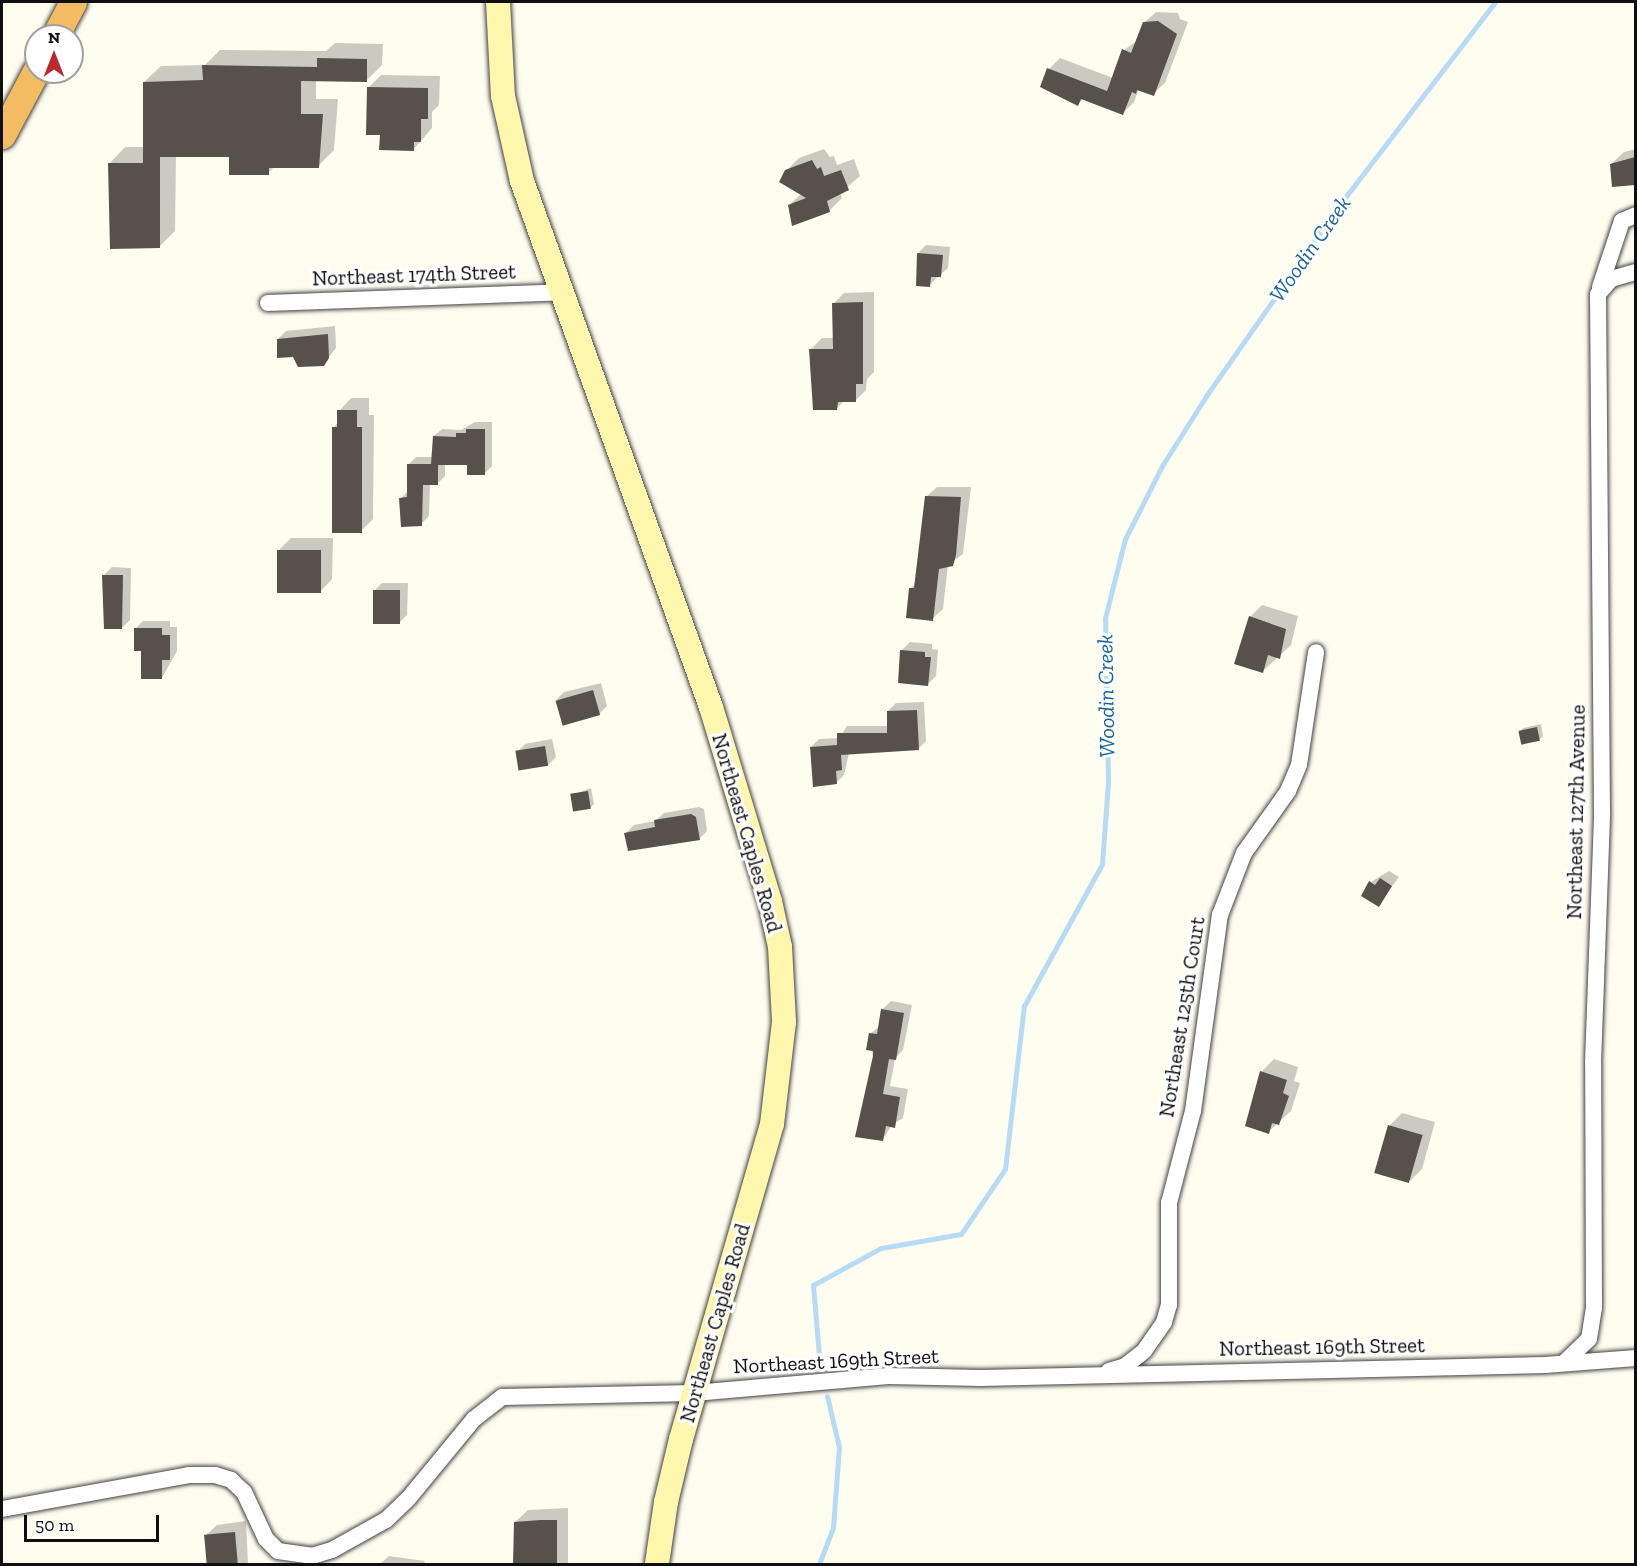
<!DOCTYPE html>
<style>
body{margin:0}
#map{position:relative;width:1637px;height:1566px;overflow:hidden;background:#fffcf0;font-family:"Zilla Slab",serif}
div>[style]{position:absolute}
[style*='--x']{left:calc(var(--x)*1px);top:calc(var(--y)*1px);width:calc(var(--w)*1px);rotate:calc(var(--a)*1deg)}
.shadow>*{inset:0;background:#0003}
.stream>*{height:5px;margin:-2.5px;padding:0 2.5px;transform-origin:2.5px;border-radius:2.5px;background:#b6dcf5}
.building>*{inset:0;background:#57504b;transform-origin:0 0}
.roads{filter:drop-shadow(0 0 2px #424242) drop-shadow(0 0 2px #424242)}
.minor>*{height:16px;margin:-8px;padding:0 8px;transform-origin:8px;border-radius:8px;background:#fff}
.secondary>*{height:24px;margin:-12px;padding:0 12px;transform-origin:12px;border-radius:12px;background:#fdf6ad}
.trunk>*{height:27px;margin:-13.5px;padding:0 13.5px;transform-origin:13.5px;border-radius:13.5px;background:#f4bc62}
span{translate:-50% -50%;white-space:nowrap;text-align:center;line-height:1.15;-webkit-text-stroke:6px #fff;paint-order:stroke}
.street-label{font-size:21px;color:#0f0f0f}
.water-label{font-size:22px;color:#19629f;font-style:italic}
.frame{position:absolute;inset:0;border:3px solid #0f0f0f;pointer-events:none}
.north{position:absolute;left:24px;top:24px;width:60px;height:60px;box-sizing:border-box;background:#fff;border:2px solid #9f9f9f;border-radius:50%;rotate:0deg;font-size:16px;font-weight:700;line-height:24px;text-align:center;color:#0f0f0f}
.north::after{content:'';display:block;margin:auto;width:21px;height:27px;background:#bd282d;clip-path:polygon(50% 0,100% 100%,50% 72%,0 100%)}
.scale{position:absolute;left:24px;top:1515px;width:135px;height:27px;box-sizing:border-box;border:3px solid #0f0f0f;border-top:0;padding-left:8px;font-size:18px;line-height:21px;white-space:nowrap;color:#0f0f0f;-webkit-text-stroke:4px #fff;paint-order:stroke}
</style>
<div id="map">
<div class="shadow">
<div style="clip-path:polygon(1156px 12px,1178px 13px,1180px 19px,1188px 22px,1165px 83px,1153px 94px,1139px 89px,1134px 102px,1123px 113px,1083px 99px,1078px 104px,1049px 69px,1060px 58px,1113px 78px,1124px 50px,1138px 40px,1144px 23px)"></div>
<div style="clip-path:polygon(335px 43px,383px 44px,382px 65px,366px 81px,316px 80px,316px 99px,338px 99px,334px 150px,318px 166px,275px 166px,268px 173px,231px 155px,176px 156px,175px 231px,159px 247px,109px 164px,125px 147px,145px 147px,144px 82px,161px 66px,205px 65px,220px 50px,326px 51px)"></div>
<div style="clip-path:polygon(381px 75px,440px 76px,439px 105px,432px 112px,432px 128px,414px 149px,381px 134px,368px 88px)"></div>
<div style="clip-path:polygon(824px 149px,830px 157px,834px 156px,837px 165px,854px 159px,860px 176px,840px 193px,842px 198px,829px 211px,789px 205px,801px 194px,786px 171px,799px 158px)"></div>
<div style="clip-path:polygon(1636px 149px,1636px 183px,1613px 185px,1611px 164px,1624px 152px)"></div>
<div style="clip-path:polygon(926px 245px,950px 247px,948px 268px,929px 285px,918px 253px)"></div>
<div style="clip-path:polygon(874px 292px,874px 372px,867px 379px,866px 390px,855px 401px,845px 400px,837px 408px,811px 349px,822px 338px,834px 338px,833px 304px,844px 293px)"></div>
<div style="clip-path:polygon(335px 326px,336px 348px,323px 365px,294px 356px,278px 339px,286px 331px)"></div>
<div style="clip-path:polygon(351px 398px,369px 398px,369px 415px,374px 415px,373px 519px,361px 531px,334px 427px,338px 422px,339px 411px)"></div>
<div style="clip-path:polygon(475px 422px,492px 422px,492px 466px,485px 473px,468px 463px,445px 463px,445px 476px,437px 484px,430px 484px,429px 516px,421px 524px,401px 498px,408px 491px,408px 465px,416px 457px,433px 457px,434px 436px,442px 429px,461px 430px)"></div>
<div style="clip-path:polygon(937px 487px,971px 487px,963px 554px,948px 565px,943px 609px,932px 619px,911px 588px,916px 583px,926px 497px)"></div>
<div style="clip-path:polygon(291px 538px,333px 538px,332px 579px,320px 592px,279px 550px)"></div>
<div style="clip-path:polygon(112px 567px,131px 568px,130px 620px,122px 628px,104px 575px)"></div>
<div style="clip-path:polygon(382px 583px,408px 583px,407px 615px,399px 623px,374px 591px)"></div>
<div style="clip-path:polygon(1262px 605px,1298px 616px,1291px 645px,1263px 671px,1250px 617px)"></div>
<div style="clip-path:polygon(143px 621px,170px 621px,170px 627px,177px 627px,177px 651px,162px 678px,142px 650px,135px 629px)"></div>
<div style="clip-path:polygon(910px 642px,932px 644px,932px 649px,938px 650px,936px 676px,928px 684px,902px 650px)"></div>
<div style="clip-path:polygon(601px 683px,607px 706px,599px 714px,556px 700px,564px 692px)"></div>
<div style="clip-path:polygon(924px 702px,926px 741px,918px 749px,849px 753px,844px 775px,836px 783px,811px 747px,819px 739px,839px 738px,847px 726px,888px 726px,888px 711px,896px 703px)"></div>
<div style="clip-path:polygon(1541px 724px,1543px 736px,1540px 739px,1522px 743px,1520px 732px,1523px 728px)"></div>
<div style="clip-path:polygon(552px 739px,556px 757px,548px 765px,517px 752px,525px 744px)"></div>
<div style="clip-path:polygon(591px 788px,594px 804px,591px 807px,572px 795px)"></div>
<div style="clip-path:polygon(699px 807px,704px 809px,707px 831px,699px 839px,626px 833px,634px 825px,655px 821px,664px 813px)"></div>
<div style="clip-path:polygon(1389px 871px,1399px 877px,1378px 905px,1371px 882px)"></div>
<div style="clip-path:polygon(891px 1001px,912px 1005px,903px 1050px,895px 1059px,890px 1086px,908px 1089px,903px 1118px,892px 1125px,883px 1139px,870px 1034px,880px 1026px,883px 1009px)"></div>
<div style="clip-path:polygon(1274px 1059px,1298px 1067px,1294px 1081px,1300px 1083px,1291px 1111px,1268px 1132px,1261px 1072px)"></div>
<div style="clip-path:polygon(1402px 1113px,1435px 1122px,1422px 1169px,1410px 1181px,1389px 1126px)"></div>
<div style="clip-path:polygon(568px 1508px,568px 1564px,515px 1564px,515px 1522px,528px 1510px)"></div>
<div style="clip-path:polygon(246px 1521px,248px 1564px,208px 1564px,205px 1536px,217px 1525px)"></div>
<div style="clip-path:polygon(389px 1556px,425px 1561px,424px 1564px,380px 1564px)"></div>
</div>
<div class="stream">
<div style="--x:820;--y:1367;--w:82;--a:-94.9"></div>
<div style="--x:813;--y:1285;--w:77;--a:-28.6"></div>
<div style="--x:881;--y:1248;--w:81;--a:-9.9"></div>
<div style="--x:961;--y:1234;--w:78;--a:-55.9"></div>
<div style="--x:1005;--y:1169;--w:164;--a:-83.4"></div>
<div style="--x:1024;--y:1006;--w:162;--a:-61.2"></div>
<div style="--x:1102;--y:864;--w:82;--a:-85.8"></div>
<div style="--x:1108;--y:782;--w:164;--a:-91"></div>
<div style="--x:1105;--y:618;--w:81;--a:-75.8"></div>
<div style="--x:1125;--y:539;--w:82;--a:-63.1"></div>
<div style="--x:1162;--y:466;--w:83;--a:-57.8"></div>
<div style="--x:1206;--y:396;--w:246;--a:-55"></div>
<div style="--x:1347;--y:195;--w:243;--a:-52.5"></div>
<div style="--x:819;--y:1564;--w:39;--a:-69"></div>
<div style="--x:833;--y:1528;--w:81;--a:-85.8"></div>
<div style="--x:839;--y:1447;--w:52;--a:-103.2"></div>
</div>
<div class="building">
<div style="clip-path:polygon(1158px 21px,1177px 34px,1154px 96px,1137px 90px,1136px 94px,1132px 92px,1123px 115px,1081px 99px,1078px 106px,1040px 87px,1047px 68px,1107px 91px,1122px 49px,1131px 53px,1143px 22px)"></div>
<div style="clip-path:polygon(317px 58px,367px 59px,367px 82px,301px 81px,301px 114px,323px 114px,319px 168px,269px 168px,269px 175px,229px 175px,229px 157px,160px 157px,160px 248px,110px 249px,108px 163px,143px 163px,143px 82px,203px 80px,202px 65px,317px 67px)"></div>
<div style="clip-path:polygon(367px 87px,428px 88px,428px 119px,421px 119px,421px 142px,414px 142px,414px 151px,379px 150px,380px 135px,366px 135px)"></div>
<div style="clip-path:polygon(1635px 157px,1635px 185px,1612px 187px,1610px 164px)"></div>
<div style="clip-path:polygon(812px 160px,817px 169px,821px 167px,824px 176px,841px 170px,849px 190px,827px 201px,830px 212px,792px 226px,788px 205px,806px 198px,779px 182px,785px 170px)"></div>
<div style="clip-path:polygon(917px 253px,943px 255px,941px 277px,931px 277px,930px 287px,916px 286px)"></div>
<div style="clip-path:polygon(863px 302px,863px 384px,856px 384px,856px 402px,838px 402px,837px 410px,813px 410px,809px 349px,833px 349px,832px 303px)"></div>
<div style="clip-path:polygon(328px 334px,329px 358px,324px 366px,298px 367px,293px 357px,277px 358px,277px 339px)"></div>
<div style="clip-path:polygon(337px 410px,357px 410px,357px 427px,362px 427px,362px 533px,332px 533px,332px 427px,337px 427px)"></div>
<div style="clip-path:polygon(466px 429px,485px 429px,485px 475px,467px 475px,467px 465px,438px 465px,438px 485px,423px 485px,422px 526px,401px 527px,399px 498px,407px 497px,407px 464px,431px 464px,433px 436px,456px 437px,456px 433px,466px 433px)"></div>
<div style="clip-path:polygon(925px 496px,961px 497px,956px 555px,953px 566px,939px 569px,933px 621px,906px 618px,909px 588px,914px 588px)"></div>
<div style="left:277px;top:550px;width:44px;height:43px"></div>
<div style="clip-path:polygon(102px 575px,123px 575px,122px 629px,104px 629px)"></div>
<div style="left:373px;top:590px;width:27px;height:34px"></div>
<div style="clip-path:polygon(1249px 616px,1286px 629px,1280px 659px,1268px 655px,1263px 673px,1234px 664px)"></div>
<div style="clip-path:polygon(134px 628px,162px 628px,162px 635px,170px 635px,170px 660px,162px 660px,162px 679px,141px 679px,141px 651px,134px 651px)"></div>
<div style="clip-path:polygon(900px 650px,925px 652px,925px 657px,931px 657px,928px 686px,898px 683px)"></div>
<div style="left:593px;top:690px;width:26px;height:39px;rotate:74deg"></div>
<div style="clip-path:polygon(917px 710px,919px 750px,841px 755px,842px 770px,836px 771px,837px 784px,813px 787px,810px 747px,837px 745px,837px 733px,887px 733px,887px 711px)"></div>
<div style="left:1537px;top:727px;width:14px;height:19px;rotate:78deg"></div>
<div style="left:545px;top:746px;width:20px;height:30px;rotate:81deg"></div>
<div style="left:588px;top:791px;width:18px;height:18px;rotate:81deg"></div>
<div style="clip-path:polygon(691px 814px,696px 817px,700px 840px,628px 851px,624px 833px,655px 827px,654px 820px)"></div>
<div style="clip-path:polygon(1380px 878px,1392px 886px,1379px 907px,1361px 896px,1369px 881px,1375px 885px)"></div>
<div style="clip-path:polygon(881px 1009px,904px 1013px,896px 1060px,889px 1059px,883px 1094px,900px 1097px,895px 1128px,886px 1126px,883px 1141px,855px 1137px,873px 1056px,873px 1051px,866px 1050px,869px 1033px,877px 1034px)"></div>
<div style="clip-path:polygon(1260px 1071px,1287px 1080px,1283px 1093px,1289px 1096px,1279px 1125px,1272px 1123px,1269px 1134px,1245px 1126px)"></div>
<div style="left:1388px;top:1125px;width:36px;height:50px;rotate:16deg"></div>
<div style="clip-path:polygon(541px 1520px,557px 1520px,557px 1564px,513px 1564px,514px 1522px)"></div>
<div style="left:235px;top:1532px;width:32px;height:31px;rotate:85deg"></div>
</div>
<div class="roads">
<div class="minor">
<div style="--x:1600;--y:287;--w:70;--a:-71.6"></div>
<div style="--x:1622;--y:221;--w:15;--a:-23"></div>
<div style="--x:268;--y:303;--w:294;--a:-2.1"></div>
<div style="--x:1565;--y:1362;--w:33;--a:-44"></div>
<div style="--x:1589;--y:1339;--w:31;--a:-81"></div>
<div style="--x:1594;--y:1308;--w:245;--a:-90.2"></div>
<div style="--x:1593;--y:1063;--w:250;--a:-87.9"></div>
<div style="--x:1602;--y:813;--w:519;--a:-90.44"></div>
<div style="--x:1598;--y:294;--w:20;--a:-49"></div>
<div style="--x:1611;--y:279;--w:26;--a:-16"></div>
<div style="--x:1109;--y:1371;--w:17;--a:-17"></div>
<div style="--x:1125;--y:1366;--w:24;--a:-38"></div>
<div style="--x:1144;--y:1351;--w:35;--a:-55"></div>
<div style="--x:1164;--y:1322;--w:18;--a:-74"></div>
<div style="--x:1169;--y:1305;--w:102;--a:-90"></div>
<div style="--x:1169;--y:1203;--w:95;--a:-75.4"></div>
<div style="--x:1193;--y:1111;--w:198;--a:-82.2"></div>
<div style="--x:1220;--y:915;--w:66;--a:-68.8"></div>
<div style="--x:1244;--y:853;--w:76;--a:-54.6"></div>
<div style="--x:1288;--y:791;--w:28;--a:-67"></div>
<div style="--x:1299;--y:765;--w:114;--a:-81.4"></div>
<div style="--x:2;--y:1509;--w:190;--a:-10.3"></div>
<div style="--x:189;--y:1475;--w:26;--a:0"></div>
<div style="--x:215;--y:1475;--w:17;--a:17"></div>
<div style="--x:231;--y:1480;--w:18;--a:43"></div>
<div style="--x:244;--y:1492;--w:52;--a:64.9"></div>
<div style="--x:266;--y:1539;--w:17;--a:45"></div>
<div style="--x:278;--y:1551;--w:34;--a:8"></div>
<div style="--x:312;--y:1556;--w:21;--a:-17"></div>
<div style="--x:332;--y:1550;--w:62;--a:-29.1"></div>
<div style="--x:386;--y:1520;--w:30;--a:-44"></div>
<div style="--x:408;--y:1499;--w:104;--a:-50.5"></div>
<div style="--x:474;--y:1419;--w:36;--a:-38"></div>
<div style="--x:502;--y:1397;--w:192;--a:-1.2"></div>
<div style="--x:694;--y:1393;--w:195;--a:-5"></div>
<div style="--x:888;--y:1376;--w:93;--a:1.2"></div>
<div style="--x:981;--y:1378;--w:564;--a:-1.32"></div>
<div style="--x:1545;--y:1365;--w:91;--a:-4.4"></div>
</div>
<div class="secondary">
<div style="--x:498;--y:2;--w:94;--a:87"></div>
<div style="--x:503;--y:96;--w:87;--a:77.4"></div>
<div style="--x:522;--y:181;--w:559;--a:70.24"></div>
<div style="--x:711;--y:707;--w:203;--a:73.1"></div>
<div style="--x:770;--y:901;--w:47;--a:77.7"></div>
<div style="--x:780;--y:947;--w:75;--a:86.9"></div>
<div style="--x:784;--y:1022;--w:103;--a:96.7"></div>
<div style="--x:772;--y:1124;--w:328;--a:106.1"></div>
<div style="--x:681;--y:1439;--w:65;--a:103.4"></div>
<div style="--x:666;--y:1502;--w:63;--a:98.3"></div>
</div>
<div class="trunk">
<div style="--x:55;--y:36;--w:38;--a:-62"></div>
<div style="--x:2;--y:135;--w:72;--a:-62"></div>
</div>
</div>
<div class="street-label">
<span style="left:414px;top:275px;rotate:-2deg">Northeast 174th Street</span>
<span style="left:1576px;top:812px;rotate:-89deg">Northeast 127th Avenue</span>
<span style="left:747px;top:833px;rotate:74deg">Northeast Caples Road</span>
<span style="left:1182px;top:1017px;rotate:-81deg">Northeast 125th Court</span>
<span style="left:715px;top:1323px;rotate:-74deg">Northeast Caples Road</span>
<span style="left:1322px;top:1347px;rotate:-1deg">Northeast 169th Street</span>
<span style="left:836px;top:1361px;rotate:-3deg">Northeast 169th Street</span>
</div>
<div class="water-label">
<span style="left:1310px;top:249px;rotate:-55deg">Woodin Creek</span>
<span style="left:1106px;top:696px;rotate:-91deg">Woodin Creek</span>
</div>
<div class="frame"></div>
<div class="north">N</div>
<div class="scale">50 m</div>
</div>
